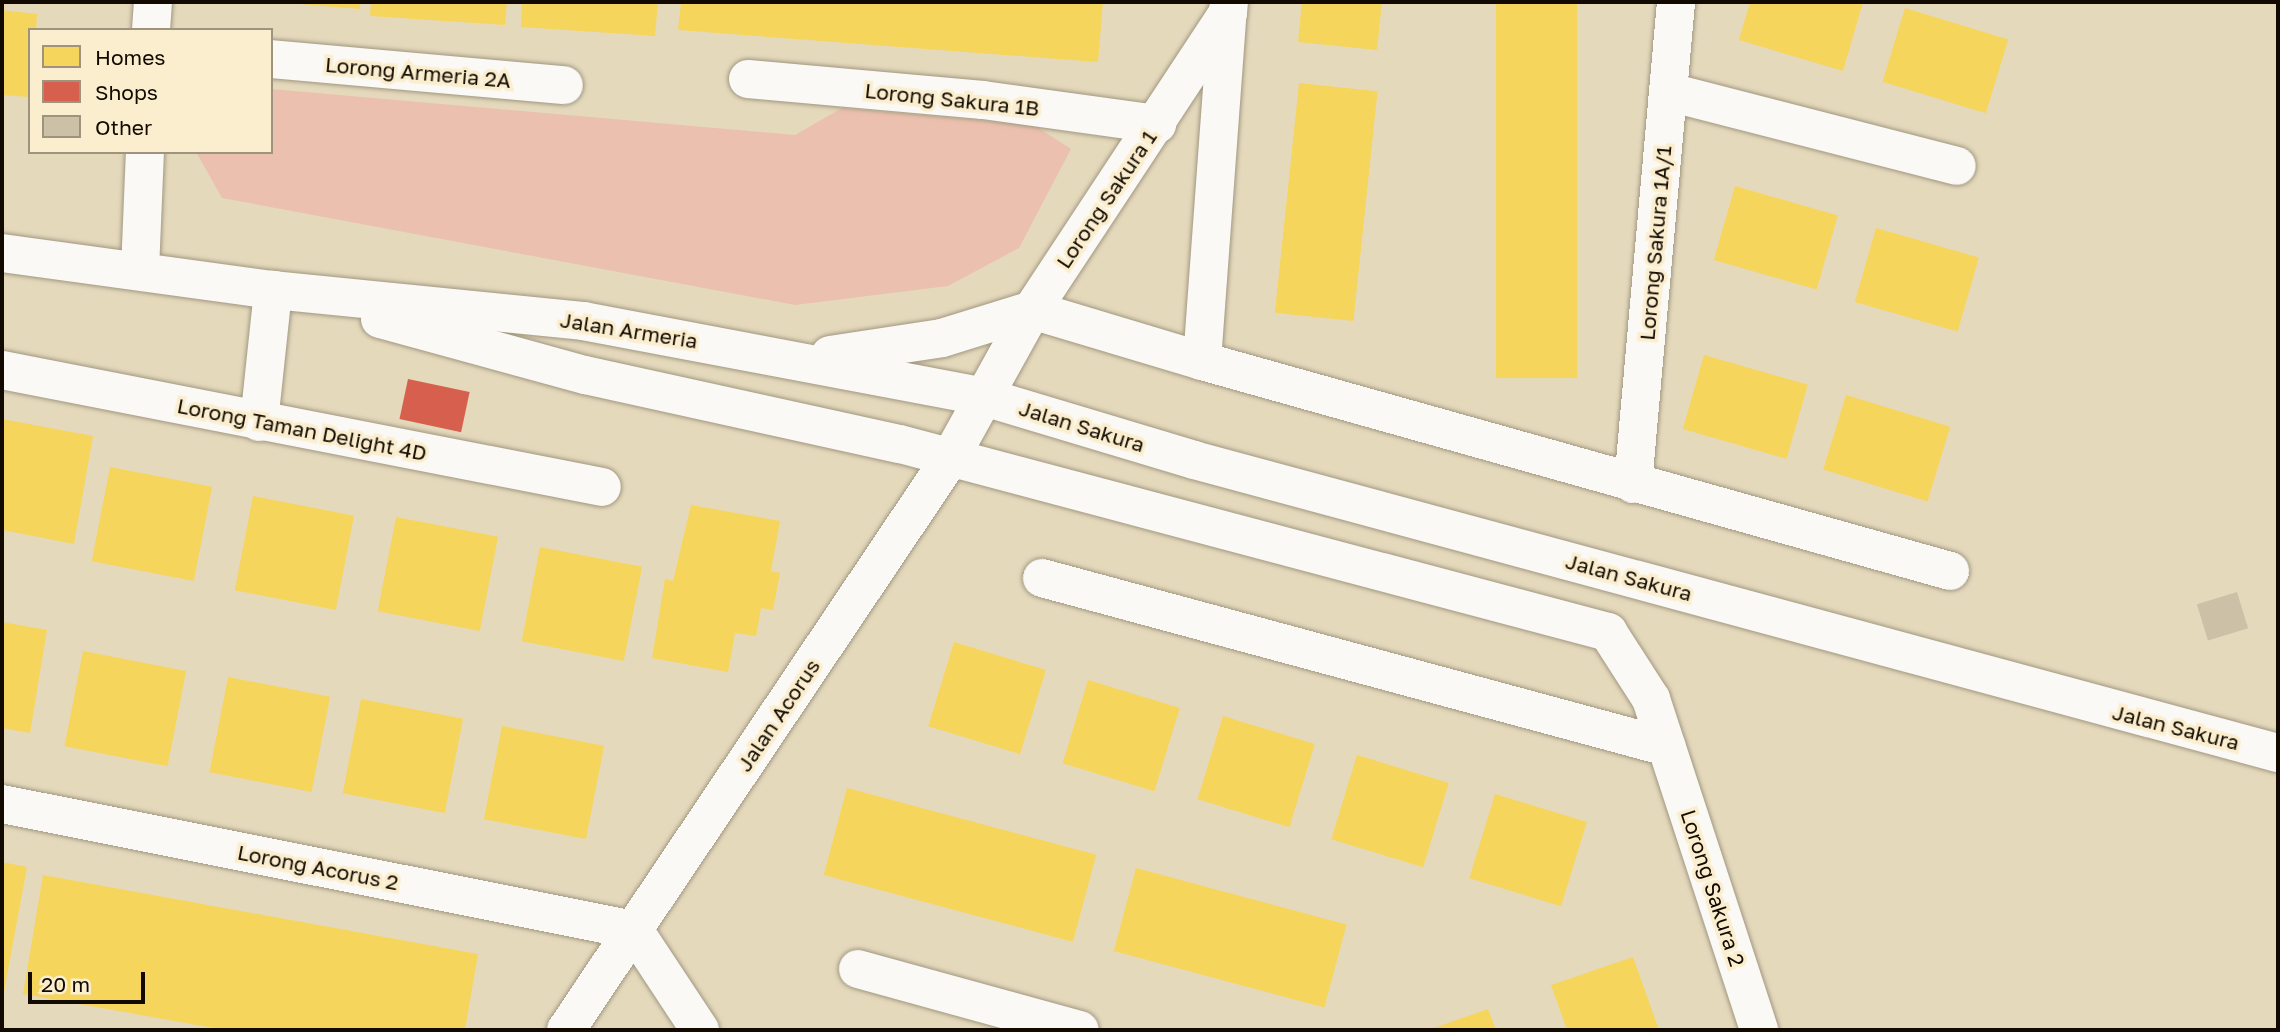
<!DOCTYPE html>
<style>
body{margin:0}
#map{position:relative;width:2280px;height:1032px;overflow:hidden;background:#e5d9bc;font-family:"Golos Text",sans-serif}
div>[style]{position:absolute}
[style*='--x']{left:calc(var(--x)*1px);top:calc(var(--y)*1px);width:calc(var(--w)*1px);rotate:calc(var(--a)*1deg)}
.green>*{inset:0;background:#ecc0ae}
.homes>*{inset:0;background:#f6d55c;transform-origin:0 0}
.shops>*{inset:0;background:#d6604d;transform-origin:0 0}
.building>*{inset:0;background:#ccc1a7;transform-origin:0 0}
.roads{filter:drop-shadow(0 0 2px #a19881) drop-shadow(0 0 2px #a19881)}
.minor>*{height:38px;margin:-19px;padding:0 19px;transform-origin:19px;border-radius:19px;background:#fbf9f5}
span{translate:-50% -50%;white-space:nowrap;text-align:center;line-height:1.15;-webkit-text-stroke:7px #fbeecf;paint-order:stroke}
.street-label{font-size:21px;color:#120a00}
.frame{position:absolute;inset:0;border:4px solid #120a00;pointer-events:none}
.legend{position:absolute;left:28px;top:28px;width:245px;height:126px;box-sizing:border-box;background:#fbeecf;border:2px solid #9e937c;margin:0;padding:9px 12px;list-style:none;font-size:21px;color:#120a00}
.legend li{display:flex;align-items:center;gap:14px;height:35px}
.legend b{width:35px;border:2px solid #9e937c}
.scale{position:absolute;left:28px;top:972px;width:117px;height:32px;box-sizing:border-box;border:4px solid #120a00;border-top:0;padding-left:9px;font-size:21px;line-height:24px;white-space:nowrap;color:#120a00;-webkit-text-stroke:5px #fbeecf;paint-order:stroke}
</style>
<div id="map">
<div class="green">
<div style="clip-path:polygon(271px 89px,795px 135px,842px 108px,1034px 125px,1071px 149px,1019px 248px,948px 286px,795px 305px,222px 198px,196px 152px,271px 152px)"></div>
</div>
<div class="homes">
<div style="clip-path:polygon(275px 2px,360px 2px,360px 9px)"></div>
<div style="clip-path:polygon(371px 2px,507px 2px,505px 25px,370px 16px)"></div>
<div style="clip-path:polygon(522px 2px,658px 2px,655px 36px,521px 27px)"></div>
<div style="clip-path:polygon(681px 2px,1103px 2px,1098px 62px,678px 30px)"></div>
<div style="clip-path:polygon(1302px 2px,1382px 2px,1377px 50px,1298px 42px)"></div>
<div style="left:1496px;top:2px;width:81px;height:376px"></div>
<div style="clip-path:polygon(1750px 2px,1863px 2px,1843px 71px,1739px 40px)"></div>
<div style="left:1905px;top:8px;width:108px;height:77px;rotate:17deg"></div>
<div style="clip-path:polygon(2px 10px,37px 14px,36px 30px,30px 30px,29px 97px,2px 95px)"></div>
<div style="left:1299px;top:83px;width:79px;height:231px;rotate:6deg"></div>
<div style="left:1735px;top:186px;width:107px;height:77px;rotate:16deg"></div>
<div style="left:1876px;top:228px;width:107px;height:77px;rotate:16deg"></div>
<div style="left:1704px;top:355px;width:108px;height:77px;rotate:16deg"></div>
<div style="left:1846px;top:395px;width:109px;height:78px;rotate:17deg"></div>
<div style="clip-path:polygon(2px 419px,93px 436px,74px 544px,2px 530px)"></div>
<div style="left:110px;top:467px;width:104px;height:96px;rotate:11deg"></div>
<div style="left:253px;top:496px;width:103px;height:96px;rotate:11deg"></div>
<div style="clip-path:polygon(691px 505px,780px 521px,771px 571px,780px 573px,773px 610px,761px 608px,756px 636px,735px 633px,728px 672px,652px 658px,665px 579px,673px 581px)"></div>
<div style="left:396px;top:517px;width:104px;height:96px;rotate:11deg"></div>
<div style="left:540px;top:547px;width:104px;height:96px;rotate:11deg"></div>
<div style="clip-path:polygon(2px 622px,47px 630px,30px 733px,2px 728px)"></div>
<div style="left:954px;top:642px;width:96px;height:88px;rotate:17deg"></div>
<div style="left:83px;top:651px;width:105px;height:97px;rotate:11deg"></div>
<div style="left:228px;top:677px;width:104px;height:97px;rotate:11deg"></div>
<div style="left:1088px;top:680px;width:96px;height:87px;rotate:17deg"></div>
<div style="left:361px;top:699px;width:104px;height:96px;rotate:11deg"></div>
<div style="left:1223px;top:716px;width:96px;height:87px;rotate:17deg"></div>
<div style="left:502px;top:726px;width:104px;height:95px;rotate:11deg"></div>
<div style="left:1357px;top:755px;width:96px;height:88px;rotate:17deg"></div>
<div style="left:847px;top:788px;width:258px;height:90px;rotate:15deg"></div>
<div style="left:1495px;top:794px;width:96px;height:88px;rotate:17deg"></div>
<div style="clip-path:polygon(2px 862px,27px 867px,3px 997px,2px 997px)"></div>
<div style="left:1136px;top:868px;width:218px;height:86px;rotate:15deg"></div>
<div style="clip-path:polygon(43px 875px,478px 954px,465px 1030px,225px 1030px,23px 994px)"></div>
<div style="clip-path:polygon(1633px 957px,1659px 1030px,1567px 1030px,1551px 985px)"></div>
<div style="clip-path:polygon(1488px 1009px,1496px 1030px,1428px 1030px)"></div>
</div>
<div class="shops">
<div style="left:408px;top:379px;width:63px;height:41px;rotate:12deg"></div>
</div>
<div class="building">
<div style="left:2237px;top:592px;width:38px;height:42px;rotate:73deg"></div>
</div>
<div class="roads">
<div class="minor">
<div style="--x:151;--y:30;--w:28;--a:-86"></div>
<div style="--x:271;--y:59;--w:294;--a:5.1"></div>
<div style="--x:748;--y:79;--w:236;--a:5.1"></div>
<div style="--x:983;--y:100;--w:176;--a:7.9"></div>
<div style="--x:1669;--y:92;--w:297;--a:14.4"></div>
<div style="--x:2;--y:253;--w:274;--a:7.8"></div>
<div style="--x:273;--y:290;--w:312;--a:5.7"></div>
<div style="--x:583;--y:321;--w:405;--a:10.7"></div>
<div style="--x:981;--y:396;--w:222;--a:16.7"></div>
<div style="--x:1194;--y:460;--w:1123;--a:15.13"></div>
<div style="--x:140;--y:270;--w:118;--a:-87.6"></div>
<div style="--x:380;--y:319;--w:213;--a:15.3"></div>
<div style="--x:585;--y:375;--w:322;--a:12.4"></div>
<div style="--x:900;--y:444;--w:733;--a:14.87"></div>
<div style="--x:1608;--y:632;--w:80;--a:57.3"></div>
<div style="--x:1651;--y:699;--w:348;--a:71.9"></div>
<div style="--x:830;--y:355;--w:113;--a:-8.6"></div>
<div style="--x:942;--y:338;--w:94;--a:-17.3"></div>
<div style="--x:1032;--y:310;--w:177;--a:16.7"></div>
<div style="--x:1202;--y:361;--w:343;--a:-85.8"></div>
<div style="--x:1202;--y:361;--w:777;--a:15.68"></div>
<div style="--x:2;--y:370;--w:611;--a:11.03"></div>
<div style="--x:259;--y:422;--w:133;--a:-83.9"></div>
<div style="--x:1633;--y:484;--w:484;--a:-84.9"></div>
<div style="--x:1042;--y:578;--w:647;--a:15.13"></div>
<div style="--x:2;--y:804;--w:644;--a:11.28"></div>
<div style="--x:634;--y:930;--w:120;--a:56.6"></div>
<div style="--x:858;--y:969;--w:230;--a:15.4"></div>
<div style="--x:566;--y:1030;--w:687;--a:-56.1"></div>
<div style="--x:949;--y:460;--w:171;--a:-61"></div>
<div style="--x:1032;--y:310;--w:356;--a:-56.6"></div>
<div style="--x:1228;--y:13;--w:11;--a:-85"></div>
</div>
</div>
<div class="street-label">
<span style="left:418px;top:72px;rotate:5deg">Lorong Armeria 2A</span>
<span style="left:952px;top:99px;rotate:6deg">Lorong Sakura 1B</span>
<span style="left:1106px;top:199px;rotate:-56deg">Lorong Sakura 1</span>
<span style="left:1655px;top:243px;rotate:-85deg">Lorong Sakura 1A/1</span>
<span style="left:629px;top:330px;rotate:9deg">Jalan Armeria</span>
<span style="left:1082px;top:426px;rotate:17deg">Jalan Sakura</span>
<span style="left:302px;top:429px;rotate:11deg">Lorong Taman Delight 4D</span>
<span style="left:1629px;top:577px;rotate:15deg">Jalan Sakura</span>
<span style="left:778px;top:715px;rotate:-56deg">Jalan Acorus</span>
<span style="left:2176px;top:727px;rotate:14deg">Jalan Sakura</span>
<span style="left:318px;top:867px;rotate:11deg">Lorong Acorus 2</span>
<span style="left:1713px;top:888px;rotate:72deg">Lorong Sakura 2</span>
</div>
<div class="frame"></div>
<ul class="legend">
<li><b style="height:19px;background:#f6d55c"></b>Homes</li>
<li><b style="height:19px;background:#d6604d"></b>Shops</li>
<li><b style="height:19px;background:#ccc1a7"></b>Other</li>
</ul>
<div class="scale">20 m</div>
</div>
